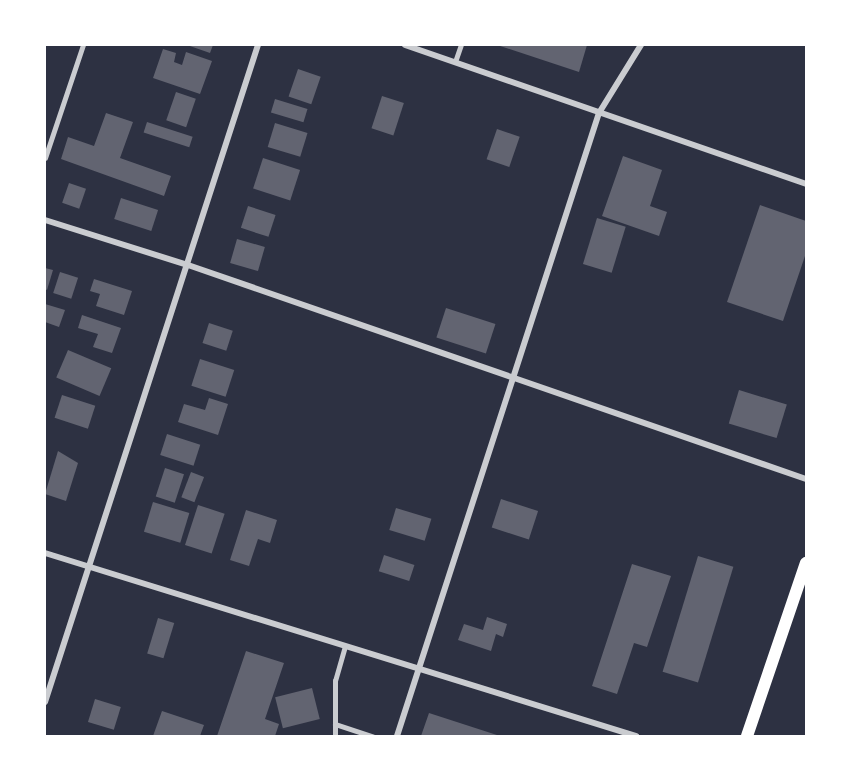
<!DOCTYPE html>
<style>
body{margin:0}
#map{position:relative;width:851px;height:781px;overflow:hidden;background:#2d3142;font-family:Lato,sans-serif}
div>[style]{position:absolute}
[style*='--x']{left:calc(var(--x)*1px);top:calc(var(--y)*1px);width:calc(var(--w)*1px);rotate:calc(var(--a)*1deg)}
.building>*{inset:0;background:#626471;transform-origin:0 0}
.service>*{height:4.5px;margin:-2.25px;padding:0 2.25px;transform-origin:2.25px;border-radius:2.25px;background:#caccd0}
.minor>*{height:6px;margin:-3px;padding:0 3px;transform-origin:3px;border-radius:3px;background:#caccd0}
.secondary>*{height:12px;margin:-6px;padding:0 6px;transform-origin:6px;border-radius:6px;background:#fff}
span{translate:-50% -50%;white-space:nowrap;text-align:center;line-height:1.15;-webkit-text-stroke:4.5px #fff;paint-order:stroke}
.frame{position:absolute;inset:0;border:46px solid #fff;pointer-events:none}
</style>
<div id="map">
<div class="building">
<div style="clip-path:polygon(187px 45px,213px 45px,210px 53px)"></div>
<div style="clip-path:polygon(497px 45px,587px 45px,579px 72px)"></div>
<div style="clip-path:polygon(163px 49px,176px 53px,174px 62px,182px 65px,186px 52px,212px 61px,200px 94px,153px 78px)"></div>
<div style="left:298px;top:69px;width:24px;height:29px;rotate:19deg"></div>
<div style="left:176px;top:92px;width:21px;height:30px;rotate:19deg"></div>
<div style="left:382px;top:96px;width:23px;height:34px;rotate:18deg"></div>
<div style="left:275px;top:99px;width:34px;height:14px;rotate:17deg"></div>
<div style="clip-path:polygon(106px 113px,133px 122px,120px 158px,171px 176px,164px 196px,61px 159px,68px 137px,94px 146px)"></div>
<div style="left:147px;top:122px;width:48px;height:11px;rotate:18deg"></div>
<div style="left:275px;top:123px;width:34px;height:25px;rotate:17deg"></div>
<div style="left:497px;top:129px;width:24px;height:32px;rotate:19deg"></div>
<div style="clip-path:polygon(623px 156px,662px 170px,650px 206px,667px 212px,659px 236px,602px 216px)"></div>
<div style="left:263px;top:158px;width:39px;height:32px;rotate:18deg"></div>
<div style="left:69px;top:183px;width:18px;height:21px;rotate:19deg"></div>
<div style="left:121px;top:198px;width:39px;height:22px;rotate:18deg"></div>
<div style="clip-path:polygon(760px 205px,806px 221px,806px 253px,783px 321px,727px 302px)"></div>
<div style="left:248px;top:206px;width:29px;height:23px;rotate:18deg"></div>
<div style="left:597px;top:218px;width:30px;height:48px;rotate:17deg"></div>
<div style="left:237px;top:239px;width:29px;height:25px;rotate:16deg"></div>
<div style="clip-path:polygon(45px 268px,53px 270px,47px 290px,45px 289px)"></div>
<div style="left:60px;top:272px;width:19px;height:22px;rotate:18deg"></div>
<div style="clip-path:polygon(94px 279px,132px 291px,124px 315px,96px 306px,100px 294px,90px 291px)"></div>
<div style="clip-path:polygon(45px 304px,65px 310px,59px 327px,45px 322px)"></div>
<div style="left:446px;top:308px;width:52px;height:31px;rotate:18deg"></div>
<div style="clip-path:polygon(82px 315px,121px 328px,112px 353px,93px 347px,98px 334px,78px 328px)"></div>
<div style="left:209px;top:323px;width:25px;height:21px;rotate:18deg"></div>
<div style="left:68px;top:350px;width:47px;height:30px;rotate:23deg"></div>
<div style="left:200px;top:359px;width:36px;height:28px;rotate:18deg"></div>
<div style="left:739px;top:390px;width:50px;height:35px;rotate:17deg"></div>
<div style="left:62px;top:395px;width:35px;height:24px;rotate:18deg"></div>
<div style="clip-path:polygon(209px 398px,228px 404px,218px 435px,178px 422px,184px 404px,205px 410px)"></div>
<div style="left:167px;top:434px;width:35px;height:22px;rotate:18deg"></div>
<div style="clip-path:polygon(58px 451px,78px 463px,66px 501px,45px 494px)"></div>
<div style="left:165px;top:468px;width:20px;height:30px;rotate:18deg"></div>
<div style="left:191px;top:472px;width:14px;height:27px;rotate:21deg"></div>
<div style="left:501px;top:499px;width:39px;height:30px;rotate:18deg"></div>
<div style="left:153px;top:502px;width:38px;height:31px;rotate:17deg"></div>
<div style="left:198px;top:505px;width:28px;height:42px;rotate:18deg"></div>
<div style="left:396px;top:508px;width:37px;height:23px;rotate:17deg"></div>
<div style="clip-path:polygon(246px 510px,277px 520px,270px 543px,258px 539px,249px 566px,230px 560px)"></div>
<div style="left:384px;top:555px;width:32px;height:17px;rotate:18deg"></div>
<div style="left:698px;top:556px;width:37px;height:121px;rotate:17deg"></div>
<div style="clip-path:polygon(632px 564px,671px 576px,647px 647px,634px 643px,617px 694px,592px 686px)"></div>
<div style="clip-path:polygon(487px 617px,507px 624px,503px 637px,496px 634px,491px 651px,458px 640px,464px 624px,483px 630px)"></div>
<div style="left:158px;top:618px;width:17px;height:37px;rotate:17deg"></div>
<div style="clip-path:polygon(246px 651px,284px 663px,265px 719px,279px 724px,275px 736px,217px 736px)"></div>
<div style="left:312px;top:688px;width:32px;height:38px;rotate:76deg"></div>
<div style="left:95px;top:699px;width:27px;height:24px;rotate:17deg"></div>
<div style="clip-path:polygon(162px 711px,204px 725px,200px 736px,153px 736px)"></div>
<div style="clip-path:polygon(429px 713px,500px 736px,421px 736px)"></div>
</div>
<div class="service">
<div style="--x:455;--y:62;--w:18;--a:-71"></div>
<div style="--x:45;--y:158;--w:119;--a:-71.4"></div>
<div style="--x:335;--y:724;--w:40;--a:18"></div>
<div style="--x:335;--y:736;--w:55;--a:-90"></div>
<div style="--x:335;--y:681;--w:36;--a:-74"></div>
</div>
<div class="minor">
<div style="--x:405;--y:45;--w:424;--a:19.1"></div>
<div style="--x:45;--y:220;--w:150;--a:17.5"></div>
<div style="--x:188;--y:265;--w:654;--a:19.1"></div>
<div style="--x:45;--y:553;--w:619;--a:17.2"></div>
<div style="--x:45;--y:702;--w:691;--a:-72.04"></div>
<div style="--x:397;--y:736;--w:655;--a:-72.04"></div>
<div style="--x:599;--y:113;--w:80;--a:-58.3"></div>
</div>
<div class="secondary">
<div style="--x:747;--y:736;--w:183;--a:-71.2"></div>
</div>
<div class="frame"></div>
</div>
